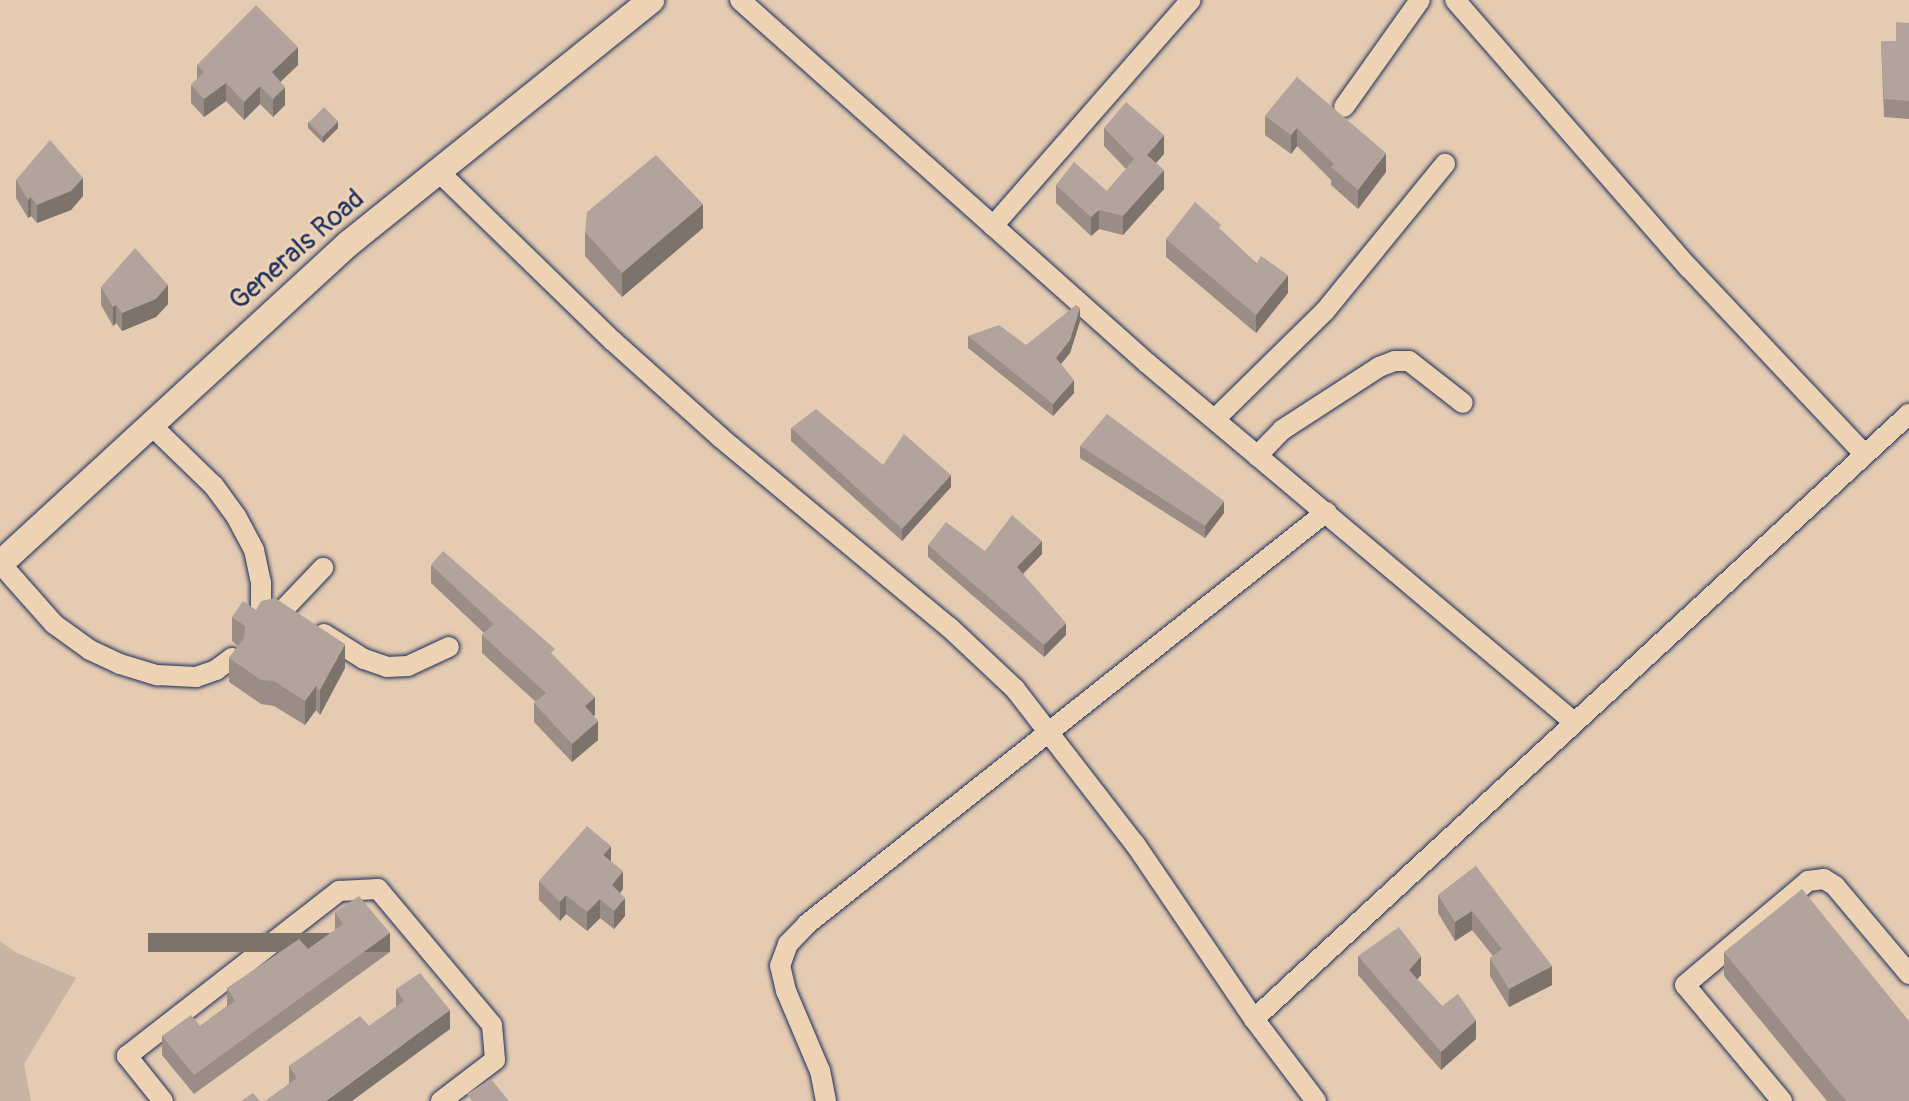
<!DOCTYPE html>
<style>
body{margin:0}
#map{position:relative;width:1909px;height:1101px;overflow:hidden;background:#e5cbb1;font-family:Pangolin,sans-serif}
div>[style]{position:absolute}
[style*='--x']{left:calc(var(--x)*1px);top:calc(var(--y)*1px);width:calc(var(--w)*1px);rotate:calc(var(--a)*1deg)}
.green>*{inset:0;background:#c7b4a5}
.roads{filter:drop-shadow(0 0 2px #1b2f5e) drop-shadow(0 0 2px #1b2f5e)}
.minor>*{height:20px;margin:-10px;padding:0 10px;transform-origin:10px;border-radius:10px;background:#edd2b4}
.tertiary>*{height:26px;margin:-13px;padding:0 13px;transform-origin:13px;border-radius:13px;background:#edd2b4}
.wall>*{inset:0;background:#998d86}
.shaded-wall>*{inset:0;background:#7d736d;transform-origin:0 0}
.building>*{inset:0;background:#b2a49c;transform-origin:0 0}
span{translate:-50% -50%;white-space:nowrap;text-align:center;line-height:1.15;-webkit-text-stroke:6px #edd2b4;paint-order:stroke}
.street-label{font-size:28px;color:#1b2f5e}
</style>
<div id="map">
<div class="green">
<div style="clip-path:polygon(0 941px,17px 953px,76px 978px,24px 1064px,31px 1101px,0 1101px)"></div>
</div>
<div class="roads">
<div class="minor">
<div style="--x:740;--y:0;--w:545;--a:41.73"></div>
<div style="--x:1147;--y:363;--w:558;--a:40.06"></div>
<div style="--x:1455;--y:0;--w:356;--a:48.9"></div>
<div style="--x:1689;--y:268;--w:255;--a:46.7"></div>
<div style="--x:1344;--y:107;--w:131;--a:-54.6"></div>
<div style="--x:438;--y:171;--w:244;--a:44.2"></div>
<div style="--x:613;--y:341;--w:145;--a:41.9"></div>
<div style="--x:721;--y:438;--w:296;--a:39.7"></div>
<div style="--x:949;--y:627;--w:91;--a:43.2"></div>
<div style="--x:1015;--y:689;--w:196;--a:52.3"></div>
<div style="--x:1135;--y:844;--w:212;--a:55.8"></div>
<div style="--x:1254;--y:1019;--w:103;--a:52.9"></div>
<div style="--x:993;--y:226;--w:300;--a:-48.8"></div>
<div style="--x:1215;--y:419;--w:154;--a:-44.5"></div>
<div style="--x:1325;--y:311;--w:190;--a:-50.8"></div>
<div style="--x:151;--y:425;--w:88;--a:44.1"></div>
<div style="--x:214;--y:486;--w:37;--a:54"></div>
<div style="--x:236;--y:516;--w:38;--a:62"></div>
<div style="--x:254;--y:550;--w:33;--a:78"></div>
<div style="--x:261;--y:582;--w:27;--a:90"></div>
<div style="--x:1257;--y:456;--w:36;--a:-46"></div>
<div style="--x:1282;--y:430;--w:116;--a:-33"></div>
<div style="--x:1379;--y:367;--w:17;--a:-21"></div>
<div style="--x:1395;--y:361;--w:14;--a:0"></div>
<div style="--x:1409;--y:361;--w:68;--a:37.9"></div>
<div style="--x:0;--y:563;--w:81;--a:48.5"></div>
<div style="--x:54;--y:624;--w:44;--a:35.8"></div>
<div style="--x:90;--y:650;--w:33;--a:25"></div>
<div style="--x:120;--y:664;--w:39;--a:17"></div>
<div style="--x:157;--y:675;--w:39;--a:3"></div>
<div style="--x:196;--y:677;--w:21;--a:-19"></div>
<div style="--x:216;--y:670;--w:20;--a:-37"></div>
<div style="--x:284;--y:609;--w:57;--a:-46.4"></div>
<div style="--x:324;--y:634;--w:47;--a:32"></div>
<div style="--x:364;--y:659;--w:24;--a:19"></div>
<div style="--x:387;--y:667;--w:21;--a:-3"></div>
<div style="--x:408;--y:666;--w:45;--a:-24.9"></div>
<div style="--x:1254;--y:1019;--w:892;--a:-42.73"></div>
<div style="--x:163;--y:1101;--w:58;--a:-128.7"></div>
<div style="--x:127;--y:1056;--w:269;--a:-37.9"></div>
<div style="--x:339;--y:891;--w:39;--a:-3"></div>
<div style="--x:378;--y:889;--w:177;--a:50"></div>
<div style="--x:492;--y:1025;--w:35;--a:85"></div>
<div style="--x:495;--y:1060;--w:68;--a:142.8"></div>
<div style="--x:826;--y:1101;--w:31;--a:-101"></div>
<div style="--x:820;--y:1071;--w:87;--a:-113"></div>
<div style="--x:786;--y:991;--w:26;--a:-103"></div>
<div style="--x:780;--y:966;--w:23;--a:-70"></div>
<div style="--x:788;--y:944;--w:28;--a:-46"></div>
<div style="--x:807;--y:924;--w:663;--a:-38.44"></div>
<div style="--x:1782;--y:1101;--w:151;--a:-129.9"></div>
<div style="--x:1685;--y:985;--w:161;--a:-40.2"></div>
<div style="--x:1808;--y:881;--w:16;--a:-7"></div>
<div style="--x:1824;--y:879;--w:13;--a:32"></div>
<div style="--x:1835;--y:886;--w:115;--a:49.9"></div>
</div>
<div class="tertiary">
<div style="--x:0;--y:564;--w:473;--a:-42.6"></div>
<div style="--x:348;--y:244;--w:389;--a:-38.8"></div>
</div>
</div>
<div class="wall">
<div style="clip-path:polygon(1909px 23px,1909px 119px,1884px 117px,1881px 41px,1896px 41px)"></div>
<div style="clip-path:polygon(197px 65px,298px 65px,280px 82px,285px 105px,273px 117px,260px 104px,244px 120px,226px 101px,204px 117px,191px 103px,191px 85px,197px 79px)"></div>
<div style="clip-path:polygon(1297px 77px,1386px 172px,1358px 209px,1331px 185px,1331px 180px,1297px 146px,1291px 154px,1265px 135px,1265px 116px)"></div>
<div style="clip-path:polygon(308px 122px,338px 128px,323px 143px,308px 128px)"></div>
<div style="clip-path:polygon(1104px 128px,1164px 154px,1156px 163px,1164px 189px,1123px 235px,1099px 229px,1091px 236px,1056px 203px,1056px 185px,1107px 191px,1126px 169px,1104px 146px)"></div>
<div style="clip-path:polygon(16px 180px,83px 196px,71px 210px,37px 223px,31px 216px,28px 218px,16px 198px)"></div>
<div style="clip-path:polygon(703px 228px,622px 297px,585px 256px,585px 232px)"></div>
<div style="clip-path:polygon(1221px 230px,1288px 293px,1256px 333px,1166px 257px,1166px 239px)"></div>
<div style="clip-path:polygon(101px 287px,168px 304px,156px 317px,122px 331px,116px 323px,113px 326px,101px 305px)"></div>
<div style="clip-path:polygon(1080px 321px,1070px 353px,1061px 364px,1074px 393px,1053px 416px,968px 348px,968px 336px,1026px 345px)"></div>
<div style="clip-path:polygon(791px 428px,883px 465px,951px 487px,902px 541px,791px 441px)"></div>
<div style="clip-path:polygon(1080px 446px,1224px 513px,1205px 538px,1080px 458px)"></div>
<div style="clip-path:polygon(928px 545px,985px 551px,1042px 554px,1023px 574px,1066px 635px,1044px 657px,928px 557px)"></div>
<div style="clip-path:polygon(431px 565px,555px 657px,595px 715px,593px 716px,598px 740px,572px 762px,534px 722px,534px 703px,536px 702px,482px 653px,482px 635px,484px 633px,431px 583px)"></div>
<div style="clip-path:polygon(232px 617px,345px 668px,320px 715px,316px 710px,305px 725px,274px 706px,261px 704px,229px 682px,229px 658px,238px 646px,232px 641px)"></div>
<div style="clip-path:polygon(611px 861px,623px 889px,620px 893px,625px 916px,614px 929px,600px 918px,587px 931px,566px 914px,560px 921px,539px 900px,539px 881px)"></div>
<div style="clip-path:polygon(1476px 866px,1552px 985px,1509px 1007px,1490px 976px,1490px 958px,1493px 956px,1472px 930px,1455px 941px,1438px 913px,1438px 895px)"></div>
<div style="clip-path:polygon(335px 912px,390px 952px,194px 1094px,162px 1055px,162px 1036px,200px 1026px,227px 1006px,227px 988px,308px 949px,335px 930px)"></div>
<div style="clip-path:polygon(1724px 952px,1909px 1101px,1827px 1101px,1724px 976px)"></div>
<div style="clip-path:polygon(1358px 956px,1421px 975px,1417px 979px,1442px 1006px,1476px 1039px,1441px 1070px,1358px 975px)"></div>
<div style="clip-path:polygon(396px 989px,450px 1029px,289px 1084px,289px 1066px,369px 1026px,396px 1007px)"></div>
</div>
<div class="shaded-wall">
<div style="clip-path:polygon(298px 47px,298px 65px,272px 90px,272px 72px)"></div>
<div style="clip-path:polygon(226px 83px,226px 101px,204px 117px,204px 99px)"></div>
<div style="clip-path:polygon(260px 86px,260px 104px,244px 120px,244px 102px)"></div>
<div style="clip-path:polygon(285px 87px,285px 105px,273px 117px,273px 99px)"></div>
<div style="clip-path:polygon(338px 121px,338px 128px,323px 143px,323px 137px)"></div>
<div style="clip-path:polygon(1297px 128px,1297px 146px,1291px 154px,1291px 135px)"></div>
<div style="clip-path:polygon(1164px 135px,1164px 154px,1147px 173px,1147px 155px)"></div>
<div style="clip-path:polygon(1386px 153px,1386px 172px,1358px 209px,1358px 190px)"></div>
<div style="clip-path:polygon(1164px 170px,1164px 189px,1123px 235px,1123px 216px)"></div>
<div style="clip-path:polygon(83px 178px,83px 196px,71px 210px,37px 223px,37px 205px)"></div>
<div style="clip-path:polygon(31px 197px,31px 216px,28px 218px,28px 200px)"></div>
<div style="clip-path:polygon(703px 204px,703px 228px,622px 297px,622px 273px)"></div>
<div style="clip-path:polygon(1099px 210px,1099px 229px,1091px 236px,1091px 217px)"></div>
<div style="clip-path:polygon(1288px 275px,1288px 293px,1256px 333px,1256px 315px)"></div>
<div style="clip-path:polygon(168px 285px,168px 304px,156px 317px,122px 331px,122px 313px)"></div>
<div style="clip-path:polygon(116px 305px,116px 323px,113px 326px,113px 307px)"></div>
<div style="clip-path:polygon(1080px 308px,1080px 321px,1070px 353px,1056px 370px,1056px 358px)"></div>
<div style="clip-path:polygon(1074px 380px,1074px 393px,1053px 416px,1053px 404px)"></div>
<div style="clip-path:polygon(951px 475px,951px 487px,902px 541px,902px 529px)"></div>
<div style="clip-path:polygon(1224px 501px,1224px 513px,1205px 538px,1205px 526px)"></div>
<div style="clip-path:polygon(1042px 541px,1042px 554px,1017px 580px,1017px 567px)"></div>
<div style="clip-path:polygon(1066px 623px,1066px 635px,1044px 657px,1044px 645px)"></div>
<div style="clip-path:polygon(345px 644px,345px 668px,320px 715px,320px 690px)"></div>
<div style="clip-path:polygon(316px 686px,316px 710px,305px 725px,305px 701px)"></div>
<div style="clip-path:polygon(595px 697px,595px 715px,585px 724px,585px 706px)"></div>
<div style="clip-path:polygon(598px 721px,598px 740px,572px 762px,572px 744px)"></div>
<div style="clip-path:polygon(611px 846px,611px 864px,603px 855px)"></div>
<div style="clip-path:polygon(623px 871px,623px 889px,612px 904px,612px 885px)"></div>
<div style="clip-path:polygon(566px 895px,566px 914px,560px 921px,560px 902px)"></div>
<div style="clip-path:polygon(625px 898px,625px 916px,614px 929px,614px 911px)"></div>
<div style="clip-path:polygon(600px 899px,600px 918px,587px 931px,587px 912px)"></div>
<div style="clip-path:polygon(1472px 911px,1472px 930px,1455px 941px,1455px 922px)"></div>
<div style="left:390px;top:933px;width:19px;height:242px;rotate:90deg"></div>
<div style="clip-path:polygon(1421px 956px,1421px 975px,1409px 989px,1409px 970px)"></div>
<div style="clip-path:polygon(1552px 966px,1552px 985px,1509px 1007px,1509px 989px)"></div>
<div style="clip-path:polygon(450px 1010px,450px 1029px,352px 1101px,326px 1101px)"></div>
<div style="clip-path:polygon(1476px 1020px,1476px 1039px,1441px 1070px,1441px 1052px)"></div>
</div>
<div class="building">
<div style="clip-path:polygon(256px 5px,298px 47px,272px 72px,285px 87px,273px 99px,260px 86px,244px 102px,226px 83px,204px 99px,191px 85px,204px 72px,197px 65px)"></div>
<div style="clip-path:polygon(1896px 22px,1909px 23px,1909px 101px,1884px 99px,1881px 41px,1896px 41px)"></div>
<div style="clip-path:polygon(1297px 77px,1386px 153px,1358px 190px,1331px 167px,1334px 164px,1297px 128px,1291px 135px,1265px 116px)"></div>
<div style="clip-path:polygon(1126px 102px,1164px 135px,1147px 155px,1164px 170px,1123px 216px,1099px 210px,1091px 217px,1056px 185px,1074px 162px,1107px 191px,1134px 159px,1104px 128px)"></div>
<div style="left:324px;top:107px;width:20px;height:22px;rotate:45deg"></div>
<div style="clip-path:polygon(50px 140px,83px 178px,71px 191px,37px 205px,31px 197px,28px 200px,16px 180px)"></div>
<div style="clip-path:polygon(656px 155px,703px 204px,622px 273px,585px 232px,587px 212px)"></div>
<div style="clip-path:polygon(1195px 202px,1221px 225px,1219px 228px,1256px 264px,1261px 256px,1288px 275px,1256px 315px,1166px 239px)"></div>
<div style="clip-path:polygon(135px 248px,168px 285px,156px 299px,122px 313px,116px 305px,113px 307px,101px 287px)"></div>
<div style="clip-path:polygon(1076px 305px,1080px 308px,1070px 340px,1056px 358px,1074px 380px,1053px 404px,968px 336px,999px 325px,1026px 345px)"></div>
<div style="clip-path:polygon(816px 409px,883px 465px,904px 434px,951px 475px,902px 529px,791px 428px)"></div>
<div style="clip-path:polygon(1107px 414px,1224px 501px,1205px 526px,1080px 446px)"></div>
<div style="clip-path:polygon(1012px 515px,1042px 541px,1017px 567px,1066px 623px,1044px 645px,928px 545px,946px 522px,985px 551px)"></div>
<div style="clip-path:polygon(443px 551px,555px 649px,551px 653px,595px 697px,585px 706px,598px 721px,572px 744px,534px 703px,546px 693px,482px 635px,494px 624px,431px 565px)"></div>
<div style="clip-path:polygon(275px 598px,345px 644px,320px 690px,316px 686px,305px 701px,274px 681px,261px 680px,229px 658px,244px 638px,245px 626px,232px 617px,243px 601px,256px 610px,261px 601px)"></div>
<div style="clip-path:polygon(587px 826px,611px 846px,603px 855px,623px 871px,612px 885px,625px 898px,614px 911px,600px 899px,587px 912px,566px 895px,560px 902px,539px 881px)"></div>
<div style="clip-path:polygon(1476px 866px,1552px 966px,1509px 989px,1490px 958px,1502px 949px,1472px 911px,1455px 922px,1438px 895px)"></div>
<div style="clip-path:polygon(1802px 889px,1909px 1021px,1909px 1101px,1846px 1101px,1724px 952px)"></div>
<div style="clip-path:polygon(359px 896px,390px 933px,194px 1075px,162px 1036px,191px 1015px,200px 1026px,235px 1001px,227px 988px,299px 939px,308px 949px,343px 924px,335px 912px)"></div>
<div style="clip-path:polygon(1399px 927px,1421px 956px,1409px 970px,1442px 1006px,1458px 994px,1476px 1020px,1441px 1052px,1358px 956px)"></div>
<div style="clip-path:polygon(420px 973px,450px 1010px,326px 1101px,265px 1101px,297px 1078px,289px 1066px,360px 1016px,369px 1026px,404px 1001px,396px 989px)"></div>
<div style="clip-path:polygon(491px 1079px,509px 1101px,472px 1101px,467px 1094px)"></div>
<div style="clip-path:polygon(253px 1093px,260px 1101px,241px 1101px)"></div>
</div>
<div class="street-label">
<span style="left:297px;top:250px;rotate:-41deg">Generals Road</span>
</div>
</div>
